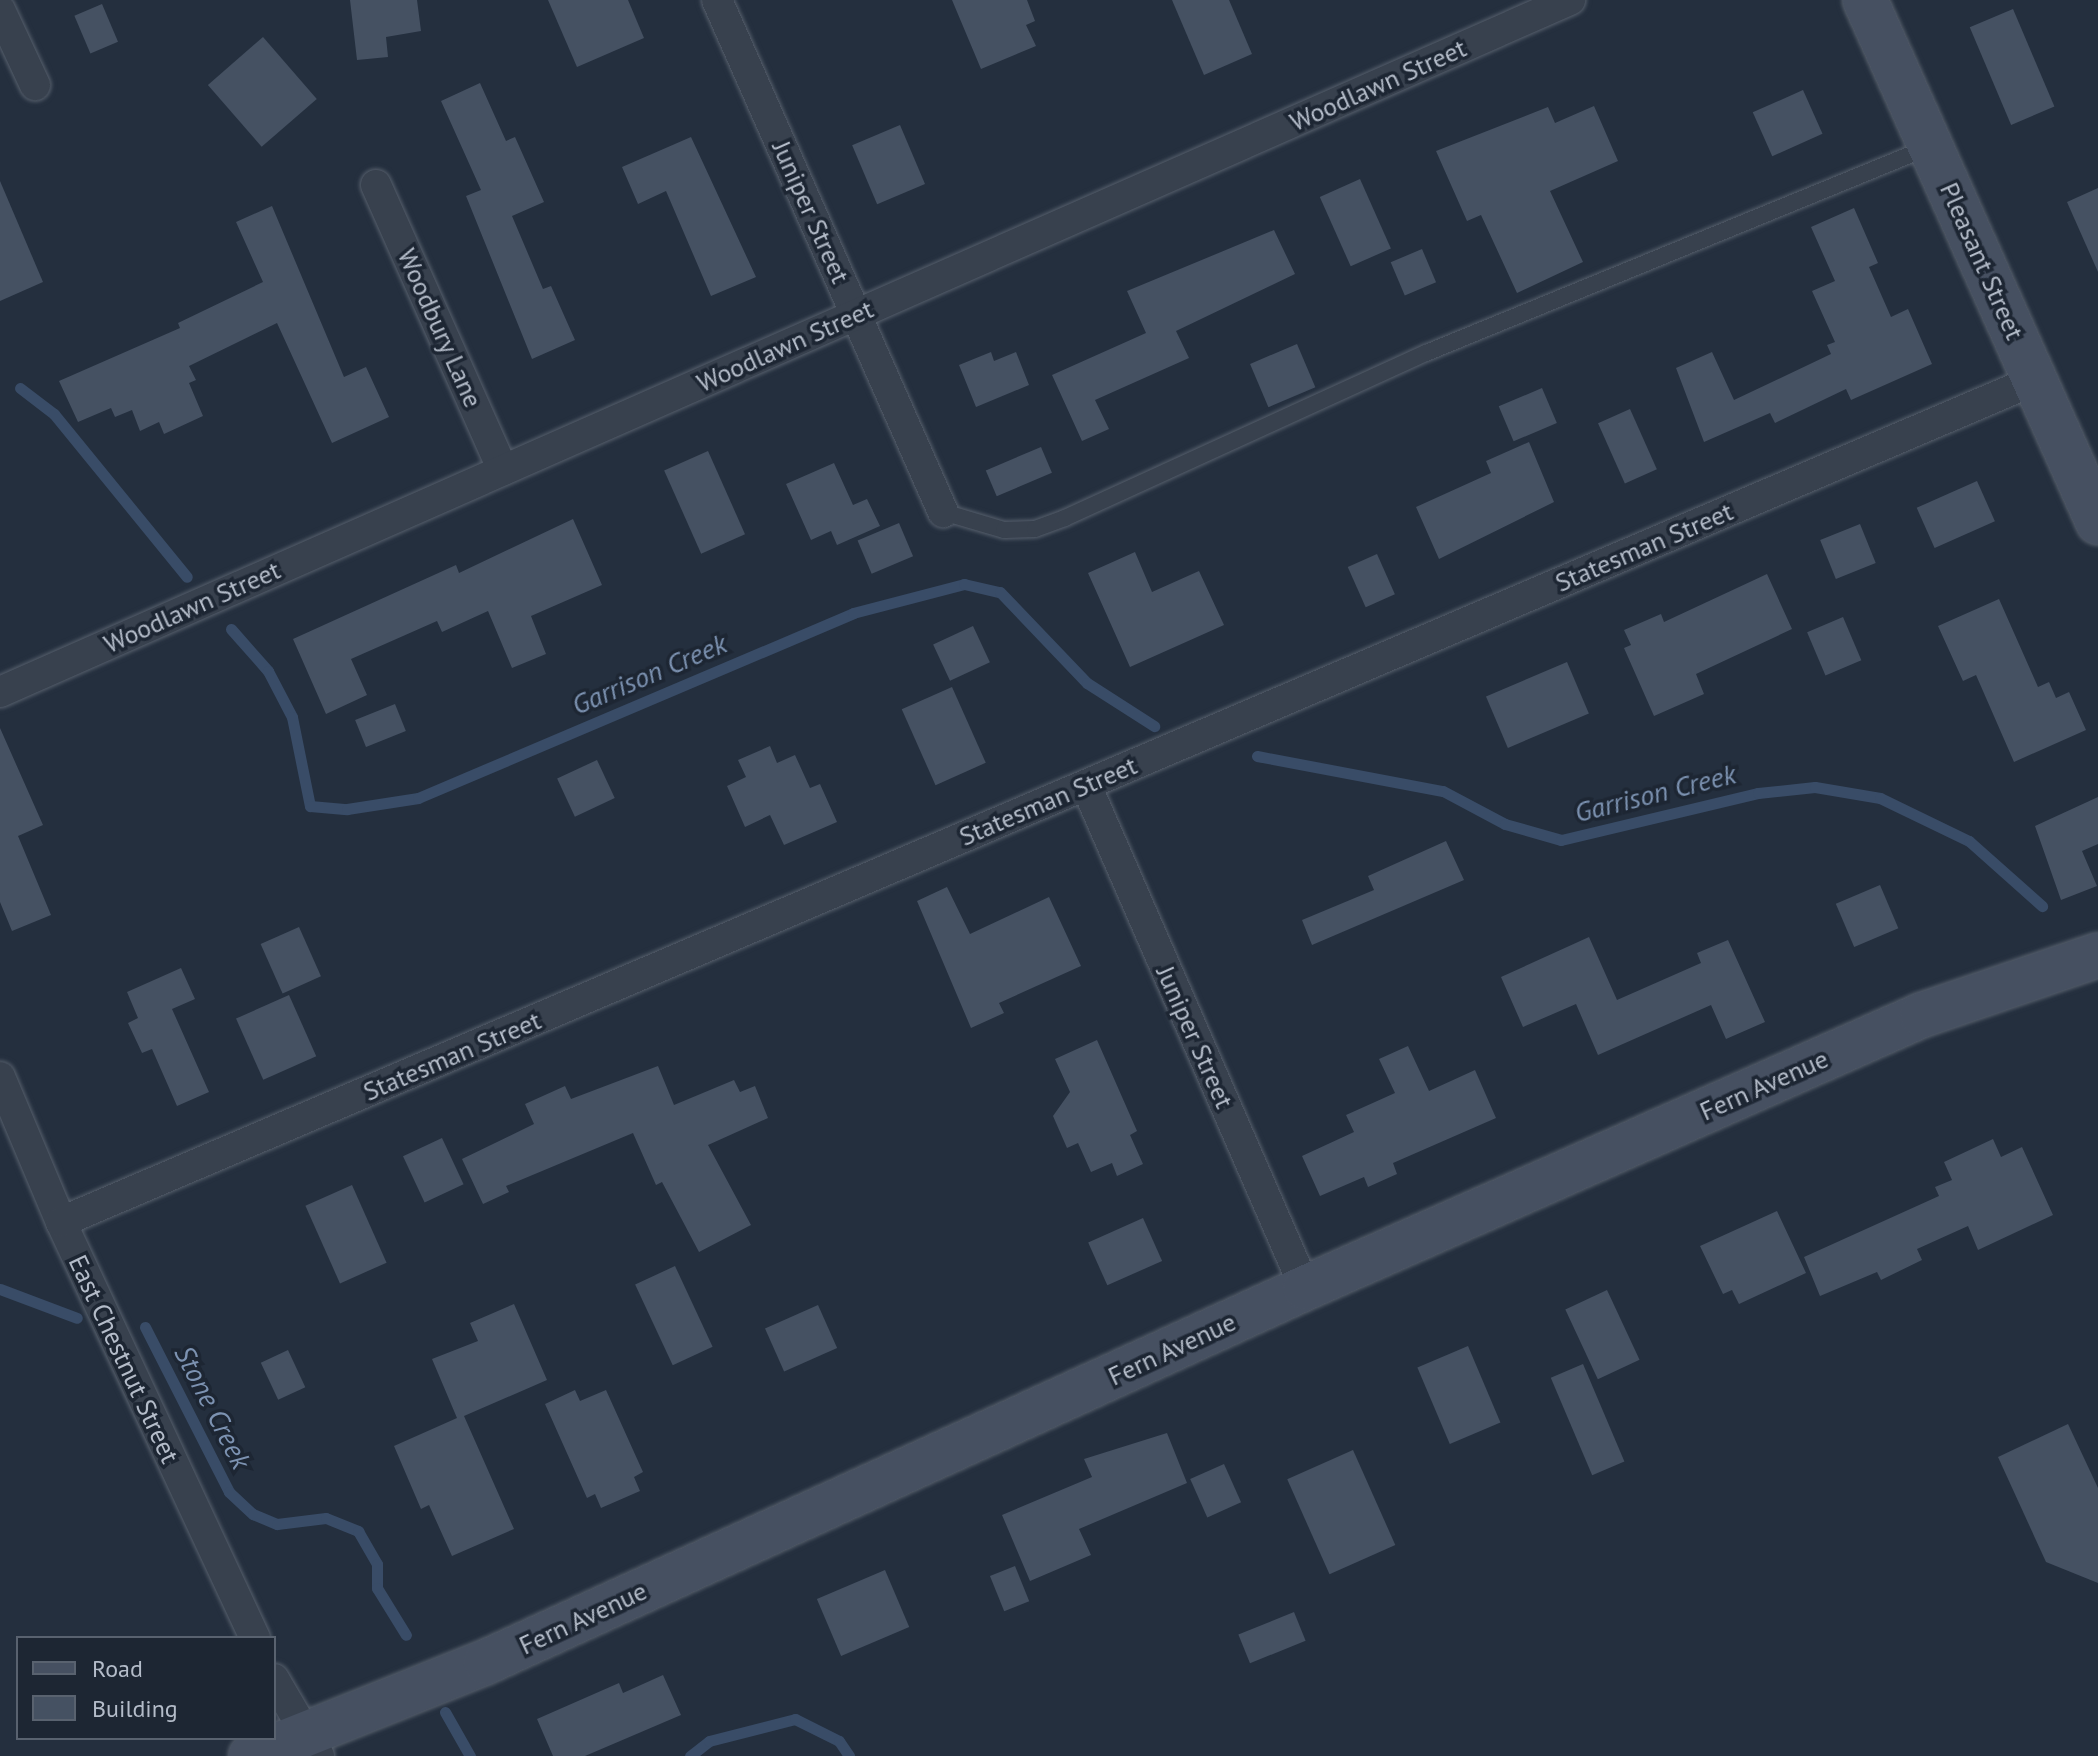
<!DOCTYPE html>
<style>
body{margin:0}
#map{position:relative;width:2098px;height:1756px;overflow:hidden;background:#242f3e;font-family:"PT Sans",sans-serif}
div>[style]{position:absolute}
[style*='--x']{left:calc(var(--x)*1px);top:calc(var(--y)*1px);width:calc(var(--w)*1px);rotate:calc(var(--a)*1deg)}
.stream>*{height:11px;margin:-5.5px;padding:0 5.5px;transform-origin:5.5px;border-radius:5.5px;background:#394c67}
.building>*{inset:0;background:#455162;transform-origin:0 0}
.roads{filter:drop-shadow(0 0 2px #565f6c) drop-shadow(0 0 2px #565f6c)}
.lane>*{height:16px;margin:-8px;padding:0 8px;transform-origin:8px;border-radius:8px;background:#38414e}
.street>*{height:30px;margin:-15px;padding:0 15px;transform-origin:15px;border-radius:15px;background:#38414e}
.secondary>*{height:44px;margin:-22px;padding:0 22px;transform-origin:22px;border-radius:22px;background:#465061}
span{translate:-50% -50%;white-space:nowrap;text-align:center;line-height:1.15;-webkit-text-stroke:7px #1d2633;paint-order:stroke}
.street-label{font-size:26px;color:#b4bcc9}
.water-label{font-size:28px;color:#7c92b1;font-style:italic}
.legend{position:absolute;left:16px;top:1636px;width:260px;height:104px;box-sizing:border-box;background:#1d2633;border:2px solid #59626f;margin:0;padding:10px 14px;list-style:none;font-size:24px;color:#b4bcc9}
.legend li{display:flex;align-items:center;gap:16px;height:40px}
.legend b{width:40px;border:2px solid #59626f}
</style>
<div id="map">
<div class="stream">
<div style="--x:20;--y:388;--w:43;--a:37.4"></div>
<div style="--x:54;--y:414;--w:210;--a:50.8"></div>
<div style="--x:231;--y:629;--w:56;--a:48.6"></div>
<div style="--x:268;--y:671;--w:52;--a:62.4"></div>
<div style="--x:292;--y:717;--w:91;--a:78.6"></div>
<div style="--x:310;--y:806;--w:37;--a:5"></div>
<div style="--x:347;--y:809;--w:72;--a:-8.8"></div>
<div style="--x:418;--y:798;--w:473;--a:-23"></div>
<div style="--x:853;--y:613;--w:115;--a:-14.6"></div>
<div style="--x:964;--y:584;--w:37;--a:13"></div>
<div style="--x:1000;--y:592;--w:126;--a:46.3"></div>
<div style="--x:1087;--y:683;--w:80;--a:32.7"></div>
<div style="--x:1257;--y:756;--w:189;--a:10.7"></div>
<div style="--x:1443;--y:791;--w:70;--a:28"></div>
<div style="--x:1505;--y:824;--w:58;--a:15.9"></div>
<div style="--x:1561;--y:840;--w:203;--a:-13.4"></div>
<div style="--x:1758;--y:793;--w:57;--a:-6"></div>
<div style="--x:1815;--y:787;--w:66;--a:9.6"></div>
<div style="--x:1880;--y:798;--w:99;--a:25.8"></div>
<div style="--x:1969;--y:841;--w:98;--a:41.7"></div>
<div style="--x:0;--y:1289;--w:82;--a:20.6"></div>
<div style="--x:145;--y:1327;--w:185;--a:63"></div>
<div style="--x:229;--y:1492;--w:33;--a:43"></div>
<div style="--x:253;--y:1514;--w:26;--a:23"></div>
<div style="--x:277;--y:1524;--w:49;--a:-7"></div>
<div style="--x:326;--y:1518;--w:35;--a:22"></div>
<div style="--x:358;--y:1531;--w:38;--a:60"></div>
<div style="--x:377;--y:1564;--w:24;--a:90"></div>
<div style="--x:377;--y:1588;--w:55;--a:58.3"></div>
<div style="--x:445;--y:1712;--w:51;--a:60.4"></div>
<div style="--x:690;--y:1756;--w:24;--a:-38"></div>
<div style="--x:709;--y:1741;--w:89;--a:-14.3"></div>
<div style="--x:795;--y:1719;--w:49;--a:26.6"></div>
<div style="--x:839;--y:1741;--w:18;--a:56"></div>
</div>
<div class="building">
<div style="clip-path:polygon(350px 0,417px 0,421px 31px,386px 37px,388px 57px,357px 60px)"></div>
<div style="clip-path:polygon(548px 0,628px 0,644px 38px,577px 67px)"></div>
<div style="clip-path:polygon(952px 0,1027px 0,1035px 21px,1026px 25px,1036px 46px,981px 69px)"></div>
<div style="clip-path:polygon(1172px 0,1229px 0,1252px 54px,1204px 75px)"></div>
<div style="left:102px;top:4px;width:41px;height:30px;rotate:67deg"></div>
<div style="left:2013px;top:9px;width:106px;height:47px;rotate:67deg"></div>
<div style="left:263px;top:37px;width:82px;height:73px;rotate:49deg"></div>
<div style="clip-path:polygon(480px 83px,506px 141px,515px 137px,544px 202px,512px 216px,543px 289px,551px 286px,575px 340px,532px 359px,466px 196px,481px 190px,441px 101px)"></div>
<div style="left:1803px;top:90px;width:48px;height:55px;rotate:66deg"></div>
<div style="clip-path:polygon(1594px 106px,1618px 161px,1550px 191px,1583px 262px,1517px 293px,1481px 215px,1467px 221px,1436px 151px,1548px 107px,1555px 123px)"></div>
<div style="left:900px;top:125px;width:64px;height:52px;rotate:67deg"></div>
<div style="clip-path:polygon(691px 137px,756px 277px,711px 296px,666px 191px,638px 204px,622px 167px)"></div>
<div style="left:1360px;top:179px;width:76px;height:44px;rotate:66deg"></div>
<div style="clip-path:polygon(0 181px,43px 282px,0 301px)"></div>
<div style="clip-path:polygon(2098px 188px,2098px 272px,2067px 202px)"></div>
<div style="clip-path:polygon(272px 206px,344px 377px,366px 367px,389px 417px,332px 443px,277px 323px,189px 366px,196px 380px,189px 383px,203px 416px,164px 434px,159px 422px,140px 431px,132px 410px,115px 417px,111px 408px,78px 422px,59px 381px,180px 328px,178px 323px,263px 282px,236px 222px)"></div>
<div style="clip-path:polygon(1854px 208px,1878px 263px,1869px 267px,1891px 317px,1908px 309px,1932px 364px,1851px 400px,1846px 389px,1775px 423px,1770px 413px,1704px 442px,1676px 368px,1712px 352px,1734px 400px,1831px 354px,1827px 345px,1835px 342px,1812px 291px,1835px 281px,1811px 227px)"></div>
<div style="clip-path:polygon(1274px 230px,1295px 274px,1176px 331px,1189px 358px,1095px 400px,1109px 429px,1082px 441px,1052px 375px,1146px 333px,1127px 291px)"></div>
<div style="left:1422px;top:249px;width:36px;height:34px;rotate:67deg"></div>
<div style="left:1297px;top:344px;width:47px;height:51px;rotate:67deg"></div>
<div style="clip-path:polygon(991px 352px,994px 361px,1016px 352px,1029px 385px,976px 407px,959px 365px)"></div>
<div style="left:1542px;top:388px;width:38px;height:47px;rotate:67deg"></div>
<div style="left:1630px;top:409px;width:66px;height:35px;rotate:66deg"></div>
<div style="clip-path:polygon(1529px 442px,1554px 502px,1439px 559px,1416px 507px,1491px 473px,1486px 461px)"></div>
<div style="left:1041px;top:447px;width:28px;height:60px;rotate:67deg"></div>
<div style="left:708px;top:451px;width:91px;height:48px;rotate:66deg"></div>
<div style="clip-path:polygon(834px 463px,853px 505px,867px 499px,880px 526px,837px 545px,831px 531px,811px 540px,786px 484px)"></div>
<div style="left:1977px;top:481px;width:44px;height:66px;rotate:66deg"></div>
<div style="clip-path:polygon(573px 519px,602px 585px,531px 616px,546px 654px,512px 668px,488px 611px,442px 632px,437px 621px,351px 659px,367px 695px,326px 714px,293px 639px,456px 565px,459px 573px)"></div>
<div style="left:899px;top:523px;width:36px;height:45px;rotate:67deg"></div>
<div style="left:1860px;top:524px;width:42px;height:43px;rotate:68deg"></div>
<div style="clip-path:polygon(1135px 552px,1152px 592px,1199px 571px,1224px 625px,1130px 667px,1088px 573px)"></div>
<div style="left:1377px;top:554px;width:44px;height:32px;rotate:66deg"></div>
<div style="clip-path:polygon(1767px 574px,1792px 629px,1696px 674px,1704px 694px,1654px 716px,1624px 648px,1631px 645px,1624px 630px,1661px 614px,1664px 622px)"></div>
<div style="clip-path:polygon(1999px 599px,2038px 687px,2049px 682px,2056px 698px,2069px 692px,2086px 730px,2014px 762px,1976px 675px,1963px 681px,1938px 626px)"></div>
<div style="left:1843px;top:617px;width:47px;height:39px;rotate:67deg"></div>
<div style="left:973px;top:626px;width:40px;height:44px;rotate:65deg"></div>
<div style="left:1567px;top:662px;width:56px;height:88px;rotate:67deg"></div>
<div style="left:952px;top:687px;width:83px;height:55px;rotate:66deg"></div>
<div style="left:395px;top:704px;width:29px;height:43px;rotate:68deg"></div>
<div style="clip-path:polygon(0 728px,43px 825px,18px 836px,51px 915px,12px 931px,0 902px)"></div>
<div style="clip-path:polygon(770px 746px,777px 763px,795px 755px,810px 788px,820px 784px,837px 822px,784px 845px,770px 815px,745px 827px,727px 786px,746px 777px,738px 760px)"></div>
<div style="left:597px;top:760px;width:42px;height:44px;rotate:65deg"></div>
<div style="clip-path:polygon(2098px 797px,2098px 844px,2082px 851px,2097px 886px,2061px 900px,2035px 826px)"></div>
<div style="clip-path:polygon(1446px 841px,1464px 880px,1312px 945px,1302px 920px,1374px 890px,1368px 876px)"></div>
<div style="left:1880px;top:885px;width:47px;height:48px;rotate:67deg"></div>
<div style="clip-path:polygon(947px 887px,970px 934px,1049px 897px,1081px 966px,999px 1003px,1004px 1013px,971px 1028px,917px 901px)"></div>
<div style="left:299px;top:927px;width:54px;height:42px;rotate:66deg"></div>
<div style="clip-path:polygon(1589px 937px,1617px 1000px,1701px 963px,1697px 953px,1728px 940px,1765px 1022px,1726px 1039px,1711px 1005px,1598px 1055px,1576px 1004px,1523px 1027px,1501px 977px)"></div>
<div style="clip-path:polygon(181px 968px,195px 999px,172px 1009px,209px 1092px,177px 1106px,152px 1049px,142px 1053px,128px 1023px,138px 1018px,127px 992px)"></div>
<div style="left:289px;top:995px;width:67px;height:58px;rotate:66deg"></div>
<div style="clip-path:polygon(1097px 1040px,1137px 1131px,1130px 1135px,1143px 1164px,1117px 1176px,1112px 1163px,1091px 1172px,1078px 1143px,1067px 1148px,1053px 1116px,1070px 1092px,1055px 1059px)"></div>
<div style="clip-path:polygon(1408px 1046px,1429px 1091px,1475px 1070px,1496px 1118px,1393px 1163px,1397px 1174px,1368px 1187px,1364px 1177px,1320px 1196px,1302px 1156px,1354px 1132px,1346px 1115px,1395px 1093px,1379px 1059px)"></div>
<div style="clip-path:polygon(658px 1066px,674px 1105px,734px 1080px,740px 1092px,755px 1086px,768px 1118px,708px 1145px,751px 1225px,699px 1252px,662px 1182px,656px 1185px,633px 1133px,506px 1186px,509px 1192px,483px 1204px,462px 1159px,534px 1124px,525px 1104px,565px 1086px,571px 1099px)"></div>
<div style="left:442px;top:1138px;width:51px;height:43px;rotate:65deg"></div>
<div style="clip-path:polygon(1993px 1139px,2001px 1157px,2022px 1147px,2053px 1215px,1978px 1250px,1968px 1226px,1917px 1249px,1922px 1260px,1881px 1280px,1877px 1272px,1820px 1296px,1804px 1257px,1939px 1196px,1935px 1187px,1952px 1180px,1944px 1162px)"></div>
<div style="left:352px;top:1185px;width:85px;height:51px;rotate:66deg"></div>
<div style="clip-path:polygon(1777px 1211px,1806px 1273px,1739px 1304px,1732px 1290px,1723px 1294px,1700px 1246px)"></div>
<div style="left:1143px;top:1218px;width:47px;height:60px;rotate:66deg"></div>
<div style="left:675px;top:1266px;width:89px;height:44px;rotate:65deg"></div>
<div style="left:1607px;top:1290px;width:77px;height:46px;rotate:65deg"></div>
<div style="clip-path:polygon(514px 1304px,547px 1380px,464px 1416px,514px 1529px,452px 1556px,429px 1505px,421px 1509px,394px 1446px,457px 1418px,432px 1359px,478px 1341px,470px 1323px)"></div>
<div style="left:818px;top:1305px;width:47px;height:58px;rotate:66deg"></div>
<div style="left:1468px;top:1346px;width:83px;height:55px;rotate:67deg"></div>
<div style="left:288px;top:1350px;width:41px;height:30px;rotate:65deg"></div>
<div style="left:1583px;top:1364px;width:106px;height:35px;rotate:67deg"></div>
<div style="clip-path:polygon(575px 1390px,580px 1401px,606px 1390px,643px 1472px,634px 1477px,640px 1491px,601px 1508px,595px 1494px,587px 1498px,545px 1404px)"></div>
<div style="clip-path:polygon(2068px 1424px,2098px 1488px,2098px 1583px,2046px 1562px,1998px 1457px)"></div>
<div style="clip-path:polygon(1167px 1433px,1187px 1483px,1079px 1529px,1091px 1555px,1030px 1581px,1002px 1515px,1092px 1477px,1084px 1459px)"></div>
<div style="left:1353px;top:1450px;width:104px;height:72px;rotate:66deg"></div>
<div style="left:1224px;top:1464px;width:42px;height:37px;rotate:66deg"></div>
<div style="left:1015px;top:1566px;width:38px;height:27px;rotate:68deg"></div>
<div style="left:885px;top:1570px;width:62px;height:74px;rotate:67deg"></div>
<div style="left:1294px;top:1612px;width:31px;height:60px;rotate:68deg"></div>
<div style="clip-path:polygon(663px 1675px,681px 1715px,585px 1756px,553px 1756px,537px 1719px,619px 1683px,623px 1693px)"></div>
</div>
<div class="roads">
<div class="lane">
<div style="--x:943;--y:512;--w:64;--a:16.4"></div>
<div style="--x:1004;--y:530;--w:31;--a:-2"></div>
<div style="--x:1035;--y:529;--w:32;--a:-20"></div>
<div style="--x:1065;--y:518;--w:397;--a:-24.6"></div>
<div style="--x:1426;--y:353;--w:544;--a:-22.27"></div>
</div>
<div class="street">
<div style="--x:717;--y:0;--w:560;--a:66.18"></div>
<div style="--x:0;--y:10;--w:83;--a:65"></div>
<div style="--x:376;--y:185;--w:312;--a:66"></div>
<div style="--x:0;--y:692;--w:1716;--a:-23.79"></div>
<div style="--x:1086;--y:785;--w:549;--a:66.47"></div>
<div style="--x:0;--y:1077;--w:157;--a:67.2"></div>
<div style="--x:61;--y:1222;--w:459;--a:65"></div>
<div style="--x:61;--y:1222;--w:2146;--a:-23.1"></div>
<div style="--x:274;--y:1679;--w:89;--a:59.7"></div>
</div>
<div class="secondary">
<div style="--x:1865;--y:0;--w:572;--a:65.95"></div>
<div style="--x:251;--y:1756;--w:253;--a:-21.8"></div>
<div style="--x:486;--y:1662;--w:900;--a:-24.54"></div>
<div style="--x:1305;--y:1288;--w:675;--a:-23.87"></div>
<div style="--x:1922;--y:1015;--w:186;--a:-18.8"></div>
</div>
</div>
<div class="street-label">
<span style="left:1378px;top:85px;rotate:-24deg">Woodlawn Street</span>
<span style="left:811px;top:212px;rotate:66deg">Juniper Street</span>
<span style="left:1982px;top:261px;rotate:66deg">Pleasant Street</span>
<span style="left:440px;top:328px;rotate:66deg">Woodbury Lane</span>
<span style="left:785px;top:346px;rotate:-24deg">Woodlawn Street</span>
<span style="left:1644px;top:547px;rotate:-23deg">Statesman Street</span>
<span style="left:192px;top:607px;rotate:-24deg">Woodlawn Street</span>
<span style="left:1048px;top:801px;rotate:-23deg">Statesman Street</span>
<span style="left:1195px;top:1037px;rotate:66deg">Juniper Street</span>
<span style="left:452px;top:1056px;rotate:-23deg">Statesman Street</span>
<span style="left:1764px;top:1085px;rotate:-24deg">Fern Avenue</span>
<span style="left:1172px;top:1349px;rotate:-25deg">Fern Avenue</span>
<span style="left:124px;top:1359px;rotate:65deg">East Chestnut Street</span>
<span style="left:583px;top:1618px;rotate:-25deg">Fern Avenue</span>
</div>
<div class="water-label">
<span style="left:649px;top:674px;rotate:-23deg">Garrison Creek</span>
<span style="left:1655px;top:793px;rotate:-14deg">Garrison Creek</span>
<span style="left:213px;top:1407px;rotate:63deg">Stone Creek</span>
</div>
<ul class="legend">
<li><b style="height:10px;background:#465061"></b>Road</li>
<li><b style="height:22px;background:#455162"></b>Building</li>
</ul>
</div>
